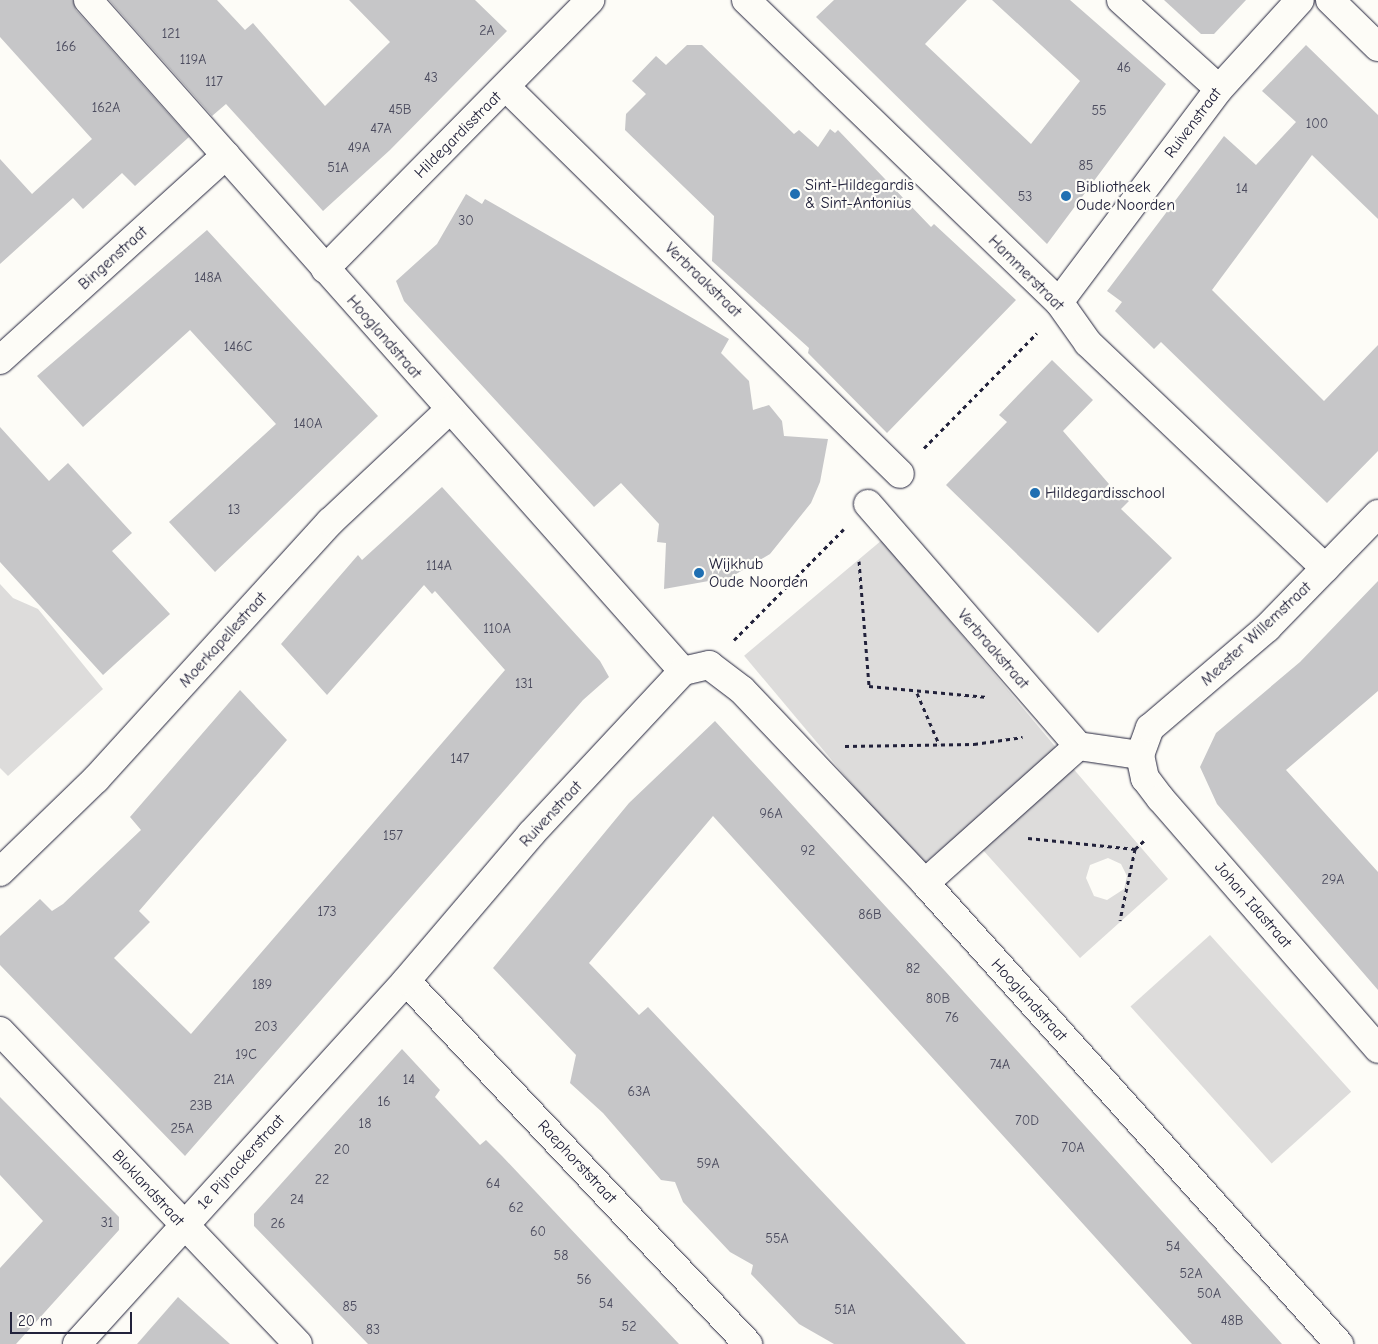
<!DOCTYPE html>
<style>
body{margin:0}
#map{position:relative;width:1378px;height:1344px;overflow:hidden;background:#fdfcf7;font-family:"Comic Neue",sans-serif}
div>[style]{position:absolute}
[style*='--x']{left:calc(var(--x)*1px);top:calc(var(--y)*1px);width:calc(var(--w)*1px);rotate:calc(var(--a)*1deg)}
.green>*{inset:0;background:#dddcdb;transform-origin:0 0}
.building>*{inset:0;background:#c6c6c8}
.path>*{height:3px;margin-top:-1.5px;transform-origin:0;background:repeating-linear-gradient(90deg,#22223b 0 4px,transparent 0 8px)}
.roads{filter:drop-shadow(0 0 1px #22223b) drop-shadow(0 0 1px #22223b)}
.street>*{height:28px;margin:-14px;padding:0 14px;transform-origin:14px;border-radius:14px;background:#fdfcf7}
.dots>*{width:14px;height:14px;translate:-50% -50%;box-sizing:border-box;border:2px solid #fdfcf7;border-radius:50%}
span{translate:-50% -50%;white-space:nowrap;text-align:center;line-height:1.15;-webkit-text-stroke:4.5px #fdfcf7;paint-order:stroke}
.number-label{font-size:14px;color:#4b4b5e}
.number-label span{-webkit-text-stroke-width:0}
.street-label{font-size:16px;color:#22223b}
.poi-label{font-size:16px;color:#22223b}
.left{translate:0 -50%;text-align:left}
.scale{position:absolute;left:10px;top:1312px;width:122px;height:22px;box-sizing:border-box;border:2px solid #22223b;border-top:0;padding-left:6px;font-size:15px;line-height:18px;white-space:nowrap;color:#22223b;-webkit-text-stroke:4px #fdfcf7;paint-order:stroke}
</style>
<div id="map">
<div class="green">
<div style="left:882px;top:540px;width:275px;height:180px;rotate:50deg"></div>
<div style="clip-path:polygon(0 584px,13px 598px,38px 609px,103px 689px,8px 776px,0 768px)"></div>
<div style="clip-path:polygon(evenodd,1071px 766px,1168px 879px,1080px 958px,982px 849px,1071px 766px,1108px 858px,1121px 864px,1127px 876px,1124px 889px,1107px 900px,1094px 896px,1086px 878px,1090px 865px,1108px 858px)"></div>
<div style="left:1210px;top:935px;width:211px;height:107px;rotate:48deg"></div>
</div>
<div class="building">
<div style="clip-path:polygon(0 0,73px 0,76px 10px,189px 137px,135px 186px,122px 173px,83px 209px,73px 198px,0 264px,0 159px,32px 194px,92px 139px,0 37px)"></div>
<div style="clip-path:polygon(109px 0,217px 0,245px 30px,253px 23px,325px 106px,390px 42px,349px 0,475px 0,507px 31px,390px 150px,323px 211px,226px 104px,212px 116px)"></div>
<div style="clip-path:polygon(834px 0,967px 0,925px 44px,1031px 144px,1080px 81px,992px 0,1070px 0,1166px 84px,1047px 244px,816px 17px)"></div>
<div style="clip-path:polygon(1164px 0,1246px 0,1214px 34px,1201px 34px)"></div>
<div style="clip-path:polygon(687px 45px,702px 45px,794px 134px,799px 130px,818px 147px,830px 129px,835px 133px,838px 130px,931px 227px,934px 224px,1016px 300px,887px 433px,808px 353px,809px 348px,712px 261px,714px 216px,625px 130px,626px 114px,646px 94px,632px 81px,656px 56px,666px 65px)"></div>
<div style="clip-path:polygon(1306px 45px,1378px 115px,1378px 219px,1312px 155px,1212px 290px,1324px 401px,1378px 345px,1378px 451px,1327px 503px,1161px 342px,1154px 349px,1115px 311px,1122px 302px,1107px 291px,1224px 136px,1256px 165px,1296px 122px,1262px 91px)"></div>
<div style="clip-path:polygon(466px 194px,482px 204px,485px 199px,729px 339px,721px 353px,749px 381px,753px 410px,769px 405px,782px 421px,784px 436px,828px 439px,820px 482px,811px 503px,770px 554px,731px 577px,664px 589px,666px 543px,657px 542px,659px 524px,621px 483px,594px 507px,404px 301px,396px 281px,437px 244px)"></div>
<div style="clip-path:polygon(207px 230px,378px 416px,215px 572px,169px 522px,276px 424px,190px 330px,83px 427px,37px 376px)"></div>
<div style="clip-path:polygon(1052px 360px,1093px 400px,1063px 431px,1109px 484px,1105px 488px,1129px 501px,1121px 509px,1172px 558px,1098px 633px,946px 485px,1007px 422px,999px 415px)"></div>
<div style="clip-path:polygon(0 427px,49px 481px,68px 463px,132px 533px,112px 551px,170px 614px,103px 675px,0 562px)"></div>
<div style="clip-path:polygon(442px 487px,600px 661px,609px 677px,583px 700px,185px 1156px,0 965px,0 936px,40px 899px,52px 911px,63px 904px,141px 830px,130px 817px,240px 690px,287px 740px,139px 911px,150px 922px,114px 958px,191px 1034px,505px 670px,435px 591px,432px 594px,424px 585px,327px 695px,281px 644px,358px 555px,362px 560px)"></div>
<div style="clip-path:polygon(1378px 581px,1378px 691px,1286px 770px,1378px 872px,1378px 990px,1217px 804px,1200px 767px,1216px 733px,1300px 662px)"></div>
<div style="clip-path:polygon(715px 721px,945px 971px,1282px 1344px,1192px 1344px,713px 816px,589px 963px,639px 1015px,648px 1007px,966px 1344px,834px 1344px,799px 1324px,751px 1274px,753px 1265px,730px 1252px,683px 1202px,675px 1182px,661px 1180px,603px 1113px,570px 1083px,576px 1055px,493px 968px,629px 803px)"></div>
<div style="clip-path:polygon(402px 1049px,440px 1090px,435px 1097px,480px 1145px,486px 1140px,502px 1156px,679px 1344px,368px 1344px,254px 1226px,254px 1214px)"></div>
<div style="clip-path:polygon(0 1097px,119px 1217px,119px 1230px,16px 1344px,0 1344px,0 1268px,43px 1221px,0 1175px)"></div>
<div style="clip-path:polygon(178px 1297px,230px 1344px,137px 1344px)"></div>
</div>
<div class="path">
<div style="--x:924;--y:448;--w:161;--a:-45.5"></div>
<div style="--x:859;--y:561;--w:125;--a:85.4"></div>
<div style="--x:869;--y:686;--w:119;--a:5.3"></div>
<div style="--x:734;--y:640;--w:156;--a:-45.3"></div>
<div style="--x:917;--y:693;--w:56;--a:66.7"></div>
<div style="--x:845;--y:746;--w:129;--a:-0.9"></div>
<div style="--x:974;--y:744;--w:49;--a:-8.1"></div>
<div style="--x:1028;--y:838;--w:108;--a:5.9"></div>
<div style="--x:1135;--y:849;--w:73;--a:101.9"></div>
<div style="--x:1135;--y:849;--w:16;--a:-43"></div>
</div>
<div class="roads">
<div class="street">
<div style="--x:88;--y:0;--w:897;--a:48.44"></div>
<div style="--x:746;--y:0;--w:435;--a:44"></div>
<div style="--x:1059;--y:302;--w:50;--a:54.7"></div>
<div style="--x:1088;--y:343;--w:327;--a:43.5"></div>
<div style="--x:1121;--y:0;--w:132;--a:42.2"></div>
<div style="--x:1330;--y:0;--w:67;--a:44.4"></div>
<div style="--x:506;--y:87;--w:552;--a:44.49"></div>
<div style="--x:325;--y:269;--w:378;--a:-45.4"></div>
<div style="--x:1059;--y:302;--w:266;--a:-53.1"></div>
<div style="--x:1219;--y:89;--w:120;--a:-47.7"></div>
<div style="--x:0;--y:360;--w:305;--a:-42.2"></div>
<div style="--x:868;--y:504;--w:320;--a:49"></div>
<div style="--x:1078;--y:746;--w:63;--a:8.3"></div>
<div style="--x:1140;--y:755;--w:24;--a:78"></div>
<div style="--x:1145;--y:778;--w:26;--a:53"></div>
<div style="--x:1161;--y:799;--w:331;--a:49"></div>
<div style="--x:1140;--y:755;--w:29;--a:-70"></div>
<div style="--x:1150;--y:728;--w:154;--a:-40.5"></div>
<div style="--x:1267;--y:628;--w:159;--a:-45.8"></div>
<div style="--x:0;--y:872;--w:134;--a:-44.1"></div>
<div style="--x:96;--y:779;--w:348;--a:-47.7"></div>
<div style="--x:330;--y:522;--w:162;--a:-43.2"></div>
<div style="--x:925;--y:883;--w:205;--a:-41.8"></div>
<div style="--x:406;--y:981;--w:499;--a:46.7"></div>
<div style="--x:0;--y:1031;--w:432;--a:46.4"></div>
<div style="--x:77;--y:1344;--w:490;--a:-47.8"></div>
<div style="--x:406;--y:981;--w:193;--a:-49.6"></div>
<div style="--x:531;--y:834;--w:223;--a:-47"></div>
<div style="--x:683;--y:671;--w:27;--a:-13"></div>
<div style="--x:709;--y:665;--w:41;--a:37.1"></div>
<div style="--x:742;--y:690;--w:266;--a:46.5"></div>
<div style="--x:925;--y:883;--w:620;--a:48.07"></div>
</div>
</div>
<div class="dots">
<div style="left:795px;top:194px;background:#1f6fb2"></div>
<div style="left:1066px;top:196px;background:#1f6fb2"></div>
<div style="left:1035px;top:493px;background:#1f6fb2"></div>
<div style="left:699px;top:573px;background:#1f6fb2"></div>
</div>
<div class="number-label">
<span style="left:487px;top:31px">2A</span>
<span style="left:171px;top:34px">121</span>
<span style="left:66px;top:47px">166</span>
<span style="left:193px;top:60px">119A</span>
<span style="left:1124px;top:68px">46</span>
<span style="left:431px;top:78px">43</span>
<span style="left:214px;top:82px">117</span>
<span style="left:106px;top:108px">162A</span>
<span style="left:400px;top:110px">45B</span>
<span style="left:1099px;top:111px">55</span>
<span style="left:1317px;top:124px">100</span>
<span style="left:381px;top:129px">47A</span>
<span style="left:359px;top:148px">49A</span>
<span style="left:1086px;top:166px">85</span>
<span style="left:338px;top:168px">51A</span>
<span style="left:1242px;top:189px">14</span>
<span style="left:1025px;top:197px">53</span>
<span style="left:466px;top:221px">30</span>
<span style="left:208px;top:278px">148A</span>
<span style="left:238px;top:347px">146C</span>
<span style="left:308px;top:424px">140A</span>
<span style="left:234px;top:510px">13</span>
<span style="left:439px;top:566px">114A</span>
<span style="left:497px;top:629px">110A</span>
<span style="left:524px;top:684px">131</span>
<span style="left:460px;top:759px">147</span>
<span style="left:771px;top:814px">96A</span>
<span style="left:393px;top:836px">157</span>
<span style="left:808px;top:851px">92</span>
<span style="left:1333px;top:880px">29A</span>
<span style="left:327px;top:912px">173</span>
<span style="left:870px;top:915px">86B</span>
<span style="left:913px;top:969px">82</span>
<span style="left:262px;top:985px">189</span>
<span style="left:938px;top:999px">80B</span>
<span style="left:952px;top:1018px">76</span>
<span style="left:266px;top:1027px">203</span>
<span style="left:246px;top:1055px">19C</span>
<span style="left:1000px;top:1065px">74A</span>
<span style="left:224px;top:1080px">21A</span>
<span style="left:409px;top:1080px">14</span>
<span style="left:639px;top:1092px">63A</span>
<span style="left:384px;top:1102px">16</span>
<span style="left:201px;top:1106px">23B</span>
<span style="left:1027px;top:1121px">70D</span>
<span style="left:365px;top:1124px">18</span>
<span style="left:182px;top:1129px">25A</span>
<span style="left:1073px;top:1148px">70A</span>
<span style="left:342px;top:1150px">20</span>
<span style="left:708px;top:1164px">59A</span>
<span style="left:322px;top:1180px">22</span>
<span style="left:493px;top:1184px">64</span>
<span style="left:297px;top:1200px">24</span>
<span style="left:516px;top:1208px">62</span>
<span style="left:107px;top:1223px">31</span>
<span style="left:278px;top:1224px">26</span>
<span style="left:538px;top:1232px">60</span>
<span style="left:777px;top:1239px">55A</span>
<span style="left:1173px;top:1247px">54</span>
<span style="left:561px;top:1256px">58</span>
<span style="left:1191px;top:1274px">52A</span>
<span style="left:584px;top:1280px">56</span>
<span style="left:1209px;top:1294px">50A</span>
<span style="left:606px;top:1304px">54</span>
<span style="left:350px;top:1307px">85</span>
<span style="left:845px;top:1310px">51A</span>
<span style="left:1232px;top:1321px">48B</span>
<span style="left:629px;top:1327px">52</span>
<span style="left:373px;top:1330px">83</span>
</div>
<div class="street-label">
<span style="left:1193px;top:123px;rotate:-53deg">Ruivenstraat</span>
<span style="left:458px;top:135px;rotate:-45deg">Hildegardisstraat</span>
<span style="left:113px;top:258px;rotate:-42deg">Bingenstraat</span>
<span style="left:1026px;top:273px;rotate:45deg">Hammerstraat</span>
<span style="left:703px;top:280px;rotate:44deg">Verbraakstraat</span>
<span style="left:384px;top:337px;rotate:49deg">Hooglandstraat</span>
<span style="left:1256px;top:634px;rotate:-43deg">Meester Willemstraat</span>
<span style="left:223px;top:640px;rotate:-48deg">Moerkapellestraat</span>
<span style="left:993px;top:649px;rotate:49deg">Verbraakstraat</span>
<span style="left:551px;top:814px;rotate:-47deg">Ruivenstraat</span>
<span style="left:1253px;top:905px;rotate:49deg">Johan Idastraat</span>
<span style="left:1029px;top:1000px;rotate:48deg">Hooglandstraat</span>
<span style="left:241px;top:1162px;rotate:-48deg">1e Pijnackerstraat</span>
<span style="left:577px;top:1162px;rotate:47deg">Raephorststraat</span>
<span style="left:148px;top:1188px;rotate:47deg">Bloklandstraat</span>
</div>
<div class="poi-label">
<span class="left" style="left:805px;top:194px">Sint-Hildegardis<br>&amp; Sint-Antonius</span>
<span class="left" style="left:1076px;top:196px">Bibliotheek<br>Oude Noorden</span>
<span class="left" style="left:1045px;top:493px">Hildegardisschool</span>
<span class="left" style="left:709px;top:573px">Wijkhub<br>Oude Noorden</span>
</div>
<div class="scale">20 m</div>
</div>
